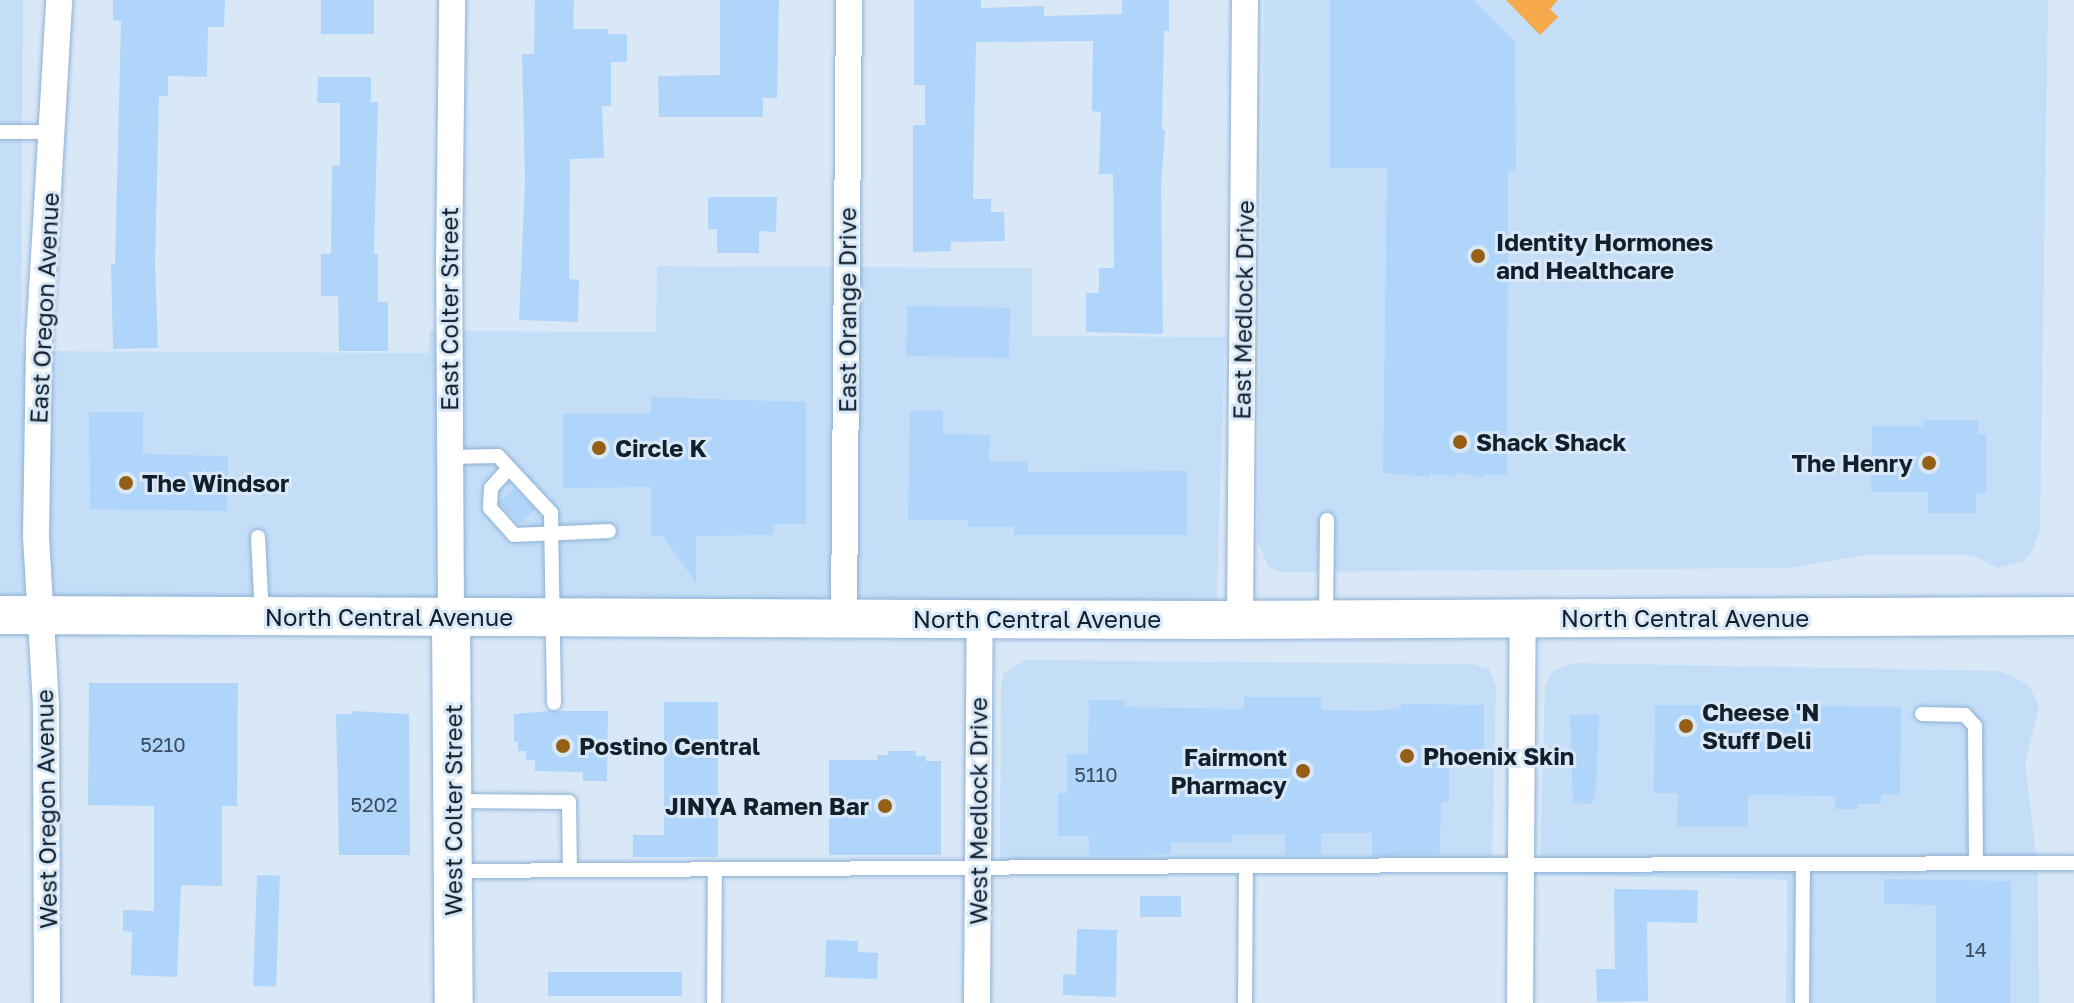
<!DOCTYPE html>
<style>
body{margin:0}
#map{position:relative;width:2074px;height:1003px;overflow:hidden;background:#d9e8f7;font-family:"Golos Text",sans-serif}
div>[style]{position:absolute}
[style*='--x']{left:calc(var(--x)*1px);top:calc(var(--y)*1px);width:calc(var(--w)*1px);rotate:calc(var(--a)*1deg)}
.built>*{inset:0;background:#c4def8}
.green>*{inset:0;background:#f6a94a}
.building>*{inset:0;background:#b0d5fa;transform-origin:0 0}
.roads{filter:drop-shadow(0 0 2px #8db1d5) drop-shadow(0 0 2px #8db1d5)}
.lane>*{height:14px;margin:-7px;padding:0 7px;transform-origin:7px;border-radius:7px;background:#fff}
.street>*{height:26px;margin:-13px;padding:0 13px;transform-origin:13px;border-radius:13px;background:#fff}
.secondary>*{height:38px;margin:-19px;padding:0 19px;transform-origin:19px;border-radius:19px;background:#fff}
.dots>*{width:22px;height:22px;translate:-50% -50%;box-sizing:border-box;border:4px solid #d9e8f7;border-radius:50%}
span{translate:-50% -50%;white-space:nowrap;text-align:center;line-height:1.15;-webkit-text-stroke:6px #d9e8f7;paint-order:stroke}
.number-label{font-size:20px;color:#3a4d60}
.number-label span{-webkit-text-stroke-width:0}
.poi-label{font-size:24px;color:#12202d;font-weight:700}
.left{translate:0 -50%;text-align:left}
.right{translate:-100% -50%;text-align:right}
.street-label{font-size:24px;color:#12202d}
</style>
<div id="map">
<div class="built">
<div style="clip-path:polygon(0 0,23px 0,21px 351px,429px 353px,430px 331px,656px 332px,657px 266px,1032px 268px,1032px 336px,1225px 337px,1216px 620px,0 615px)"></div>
<div style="clip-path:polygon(1264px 0,2048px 0,2040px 531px,2032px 552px,2024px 561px,1998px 568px,1972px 555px,1864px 555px,1791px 568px,1278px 572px,1268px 566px,1258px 542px)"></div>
<div style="clip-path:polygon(1026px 660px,1473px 664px,1489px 669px,1496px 686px,1492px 864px,1000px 868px,1001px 685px,1004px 673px)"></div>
<div style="clip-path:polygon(1573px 663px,2000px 671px,2029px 685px,2039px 707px,2025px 762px,2038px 872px,2039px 1003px,1786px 1003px,1787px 880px,1540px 875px,1545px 685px,1552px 672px)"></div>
</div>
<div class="green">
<div style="clip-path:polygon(1506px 0,1558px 0,1550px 9px,1558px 17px,1540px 35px)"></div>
</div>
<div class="building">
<div style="clip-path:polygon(113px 0,225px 0,224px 27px,208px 27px,207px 77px,168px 76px,168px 96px,159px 96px,155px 263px,158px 348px,113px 349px,111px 264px,115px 264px,121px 21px,113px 20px)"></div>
<div style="left:321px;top:0;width:53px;height:34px"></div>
<div style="clip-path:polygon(535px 0,574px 0,573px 29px,608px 29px,608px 34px,627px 34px,627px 62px,611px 62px,611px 106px,602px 106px,604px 158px,570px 159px,569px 279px,579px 280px,578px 322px,519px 320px,525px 181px,522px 54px,534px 54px)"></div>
<div style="clip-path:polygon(720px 0,779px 0,777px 98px,763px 98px,763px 117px,659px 117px,658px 76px,720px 75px)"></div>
<div style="clip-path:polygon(914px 0,981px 0,981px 8px,1044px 6px,1044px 16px,1122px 14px,1122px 0,1169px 0,1169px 31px,1164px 31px,1162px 129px,1165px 130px,1161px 188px,1163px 334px,1086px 332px,1086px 293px,1099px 293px,1099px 268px,1114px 268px,1113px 174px,1099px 174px,1101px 112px,1092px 111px,1093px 41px,976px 42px,973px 199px,991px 199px,991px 212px,1004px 212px,1005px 241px,951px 242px,951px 251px,913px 252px,913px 125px,925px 125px,925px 85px,914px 85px)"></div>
<div style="clip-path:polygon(1330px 0,1473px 0,1515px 42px,1516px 170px,1508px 170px,1507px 475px,1483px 475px,1483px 478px,1457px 472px,1455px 477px,1430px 473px,1429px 477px,1383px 473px,1387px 168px,1330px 168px)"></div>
<div style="clip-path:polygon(318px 77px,371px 77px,371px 102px,378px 102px,374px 254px,378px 254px,378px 302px,388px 302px,388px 351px,339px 351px,338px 296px,321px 296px,321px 254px,331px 254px,332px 165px,340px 166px,340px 103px,317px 103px)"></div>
<div style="clip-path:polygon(708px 197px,777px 197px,776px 232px,759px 231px,759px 253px,717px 253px,717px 229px,708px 229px)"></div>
<div style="left:907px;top:306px;width:103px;height:50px;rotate:1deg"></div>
<div style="clip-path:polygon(651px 397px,806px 402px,806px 524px,773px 524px,773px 535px,696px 536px,696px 583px,663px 536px,651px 536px,651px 487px,563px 488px,563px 414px,651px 414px)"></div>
<div style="clip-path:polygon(910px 411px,943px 411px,943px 434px,990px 435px,989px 462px,1028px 462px,1028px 472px,1187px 471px,1187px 535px,1014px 535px,1014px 527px,968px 527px,968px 520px,908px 520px)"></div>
<div style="clip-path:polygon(89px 412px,143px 412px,143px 454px,228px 456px,227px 511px,90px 509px)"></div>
<div style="clip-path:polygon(1924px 420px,1978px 420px,1978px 434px,1986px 434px,1986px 493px,1976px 493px,1976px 513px,1928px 513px,1928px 492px,1871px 492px,1872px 426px,1924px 426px)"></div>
<div style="left:514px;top:488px;width:30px;height:21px;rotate:46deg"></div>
<div style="clip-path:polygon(89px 683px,238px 683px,237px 806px,222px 806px,222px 886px,181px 885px,177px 977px,131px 975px,132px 932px,123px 931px,123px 910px,154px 911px,154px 806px,88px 805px)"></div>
<div style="clip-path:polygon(1244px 697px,1321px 697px,1321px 710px,1373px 711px,1401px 708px,1401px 704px,1484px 705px,1484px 766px,1449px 766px,1449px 802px,1441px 802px,1440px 854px,1372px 856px,1372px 833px,1321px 833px,1321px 855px,1285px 855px,1285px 834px,1232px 835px,1232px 842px,1171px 842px,1171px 854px,1124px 856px,1089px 855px,1089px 836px,1058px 836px,1058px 793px,1067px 793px,1067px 754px,1088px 754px,1089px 700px,1125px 700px,1124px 707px,1244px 709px)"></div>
<div style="clip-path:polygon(664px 702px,718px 702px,718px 857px,633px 857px,633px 835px,664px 835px)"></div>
<div style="clip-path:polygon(1655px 705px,1901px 707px,1900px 794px,1881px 794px,1881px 804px,1858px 804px,1858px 809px,1835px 809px,1835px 796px,1748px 795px,1748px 826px,1677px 826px,1678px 793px,1654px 793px)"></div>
<div style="clip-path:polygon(352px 711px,409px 714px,410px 855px,339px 855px,336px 714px,352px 714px)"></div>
<div style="clip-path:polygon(549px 711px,608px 711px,607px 781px,583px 781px,583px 772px,535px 771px,535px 760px,526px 760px,526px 751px,518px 751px,518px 742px,514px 742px,514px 714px)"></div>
<div style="clip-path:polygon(1570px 715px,1599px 715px,1596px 788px,1592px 804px,1573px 803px)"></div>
<div style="clip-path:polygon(888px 751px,916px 751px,916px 756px,926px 756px,926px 761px,941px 761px,941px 855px,829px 855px,829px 760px,877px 760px,877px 755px,888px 755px)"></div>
<div style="left:257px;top:875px;width:23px;height:111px;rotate:2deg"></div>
<div style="clip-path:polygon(1884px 879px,2011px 881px,2010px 1003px,1936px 1003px,1936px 905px,1884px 904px)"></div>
<div style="clip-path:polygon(1614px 889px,1698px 890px,1697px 923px,1647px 922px,1648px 1001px,1597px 1002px,1596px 969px,1615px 969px)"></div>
<div style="left:1140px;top:896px;width:41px;height:21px"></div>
<div style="clip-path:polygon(1077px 929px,1117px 930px,1116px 997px,1063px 995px,1063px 974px,1076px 975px)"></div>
<div style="clip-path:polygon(826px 940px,858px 941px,858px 952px,878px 953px,877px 979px,825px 977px)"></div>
<div style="left:548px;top:972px;width:134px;height:24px"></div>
</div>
<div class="roads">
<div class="lane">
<div style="--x:0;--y:132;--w:54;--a:0"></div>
<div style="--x:449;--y:457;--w:49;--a:-1.2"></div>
<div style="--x:498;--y:456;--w:78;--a:47.1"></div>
<div style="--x:551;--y:513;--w:190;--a:89.1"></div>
<div style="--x:509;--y:468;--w:27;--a:132"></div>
<div style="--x:491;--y:488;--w:20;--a:93"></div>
<div style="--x:490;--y:508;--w:36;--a:48"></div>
<div style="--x:514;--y:535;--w:95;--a:-2.4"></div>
<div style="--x:258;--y:537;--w:79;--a:87.1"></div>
<div style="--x:1326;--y:618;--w:98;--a:-89.4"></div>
<div style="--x:1922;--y:714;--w:43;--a:1.3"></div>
<div style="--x:1965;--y:715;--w:15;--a:48"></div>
<div style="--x:1975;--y:726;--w:137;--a:89.6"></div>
<div style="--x:453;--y:801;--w:116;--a:0.5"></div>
<div style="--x:569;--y:802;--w:68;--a:89.2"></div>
<div style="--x:453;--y:871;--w:793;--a:-0.36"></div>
<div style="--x:714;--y:1003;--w:133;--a:-89.6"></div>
<div style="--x:1245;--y:1003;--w:137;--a:-89.6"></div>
<div style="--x:1246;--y:866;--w:828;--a:-0.21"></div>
<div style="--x:1802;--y:1003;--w:138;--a:-89.6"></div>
</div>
<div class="street">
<div style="--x:451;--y:618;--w:355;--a:-90.3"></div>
<div style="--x:449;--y:263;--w:263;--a:-89.3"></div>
<div style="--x:844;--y:619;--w:619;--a:-89.54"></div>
<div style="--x:1240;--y:620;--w:620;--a:-89.54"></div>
<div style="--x:47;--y:1003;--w:298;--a:-90.2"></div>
<div style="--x:46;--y:705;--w:168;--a:-93.4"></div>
<div style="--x:36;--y:537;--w:196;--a:-89.1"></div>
<div style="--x:39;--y:341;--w:342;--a:-86.6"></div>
<div style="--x:977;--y:1003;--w:384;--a:-89.6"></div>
<div style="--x:1520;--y:1003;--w:385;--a:-89.6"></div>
</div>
<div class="secondary">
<div style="--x:0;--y:615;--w:1216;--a:0.24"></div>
<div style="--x:1216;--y:620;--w:858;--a:-0.27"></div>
<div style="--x:451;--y:618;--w:385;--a:89.6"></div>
</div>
</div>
<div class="dots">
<div style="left:1478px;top:256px;background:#955f16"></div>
<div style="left:1460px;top:442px;background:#955f16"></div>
<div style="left:599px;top:448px;background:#955f16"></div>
<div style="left:1929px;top:463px;background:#955f16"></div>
<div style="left:126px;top:483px;background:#955f16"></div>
<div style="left:1686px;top:726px;background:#955f16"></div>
<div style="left:563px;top:746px;background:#955f16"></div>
<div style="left:1407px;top:756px;background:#955f16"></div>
<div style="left:1303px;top:771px;background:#955f16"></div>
<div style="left:885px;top:806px;background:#955f16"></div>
</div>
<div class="number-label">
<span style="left:163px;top:744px">5210</span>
<span style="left:1096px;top:774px">5110</span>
<span style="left:374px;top:804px">5202</span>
<span style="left:1976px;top:949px">14</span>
</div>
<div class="poi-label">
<span class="left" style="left:1496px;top:256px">Identity Hormones<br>and Healthcare</span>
<span class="left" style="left:1476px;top:442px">Shack Shack</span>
<span class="left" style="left:615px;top:448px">Circle K</span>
<span class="right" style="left:1913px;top:463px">The Henry</span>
<span class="left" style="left:142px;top:483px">The Windsor</span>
<span class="left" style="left:1702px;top:726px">Cheese 'N<br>Stuff Deli</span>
<span class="left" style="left:579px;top:746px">Postino Central</span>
<span class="left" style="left:1423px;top:756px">Phoenix Skin</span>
<span class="right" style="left:1287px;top:771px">Fairmont<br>Pharmacy</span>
<span class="right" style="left:869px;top:806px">JINYA Ramen Bar</span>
</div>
<div class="street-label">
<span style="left:44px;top:308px;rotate:-87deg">East Oregon Avenue</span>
<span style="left:449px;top:309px;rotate:-90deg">East Colter Street</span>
<span style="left:847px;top:310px;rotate:-90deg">East Orange Drive</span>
<span style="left:1243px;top:310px;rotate:-89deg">East Medlock Drive</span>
<span style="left:389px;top:617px">North Central Avenue</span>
<span style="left:1685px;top:618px">North Central Avenue</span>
<span style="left:1037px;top:619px">North Central Avenue</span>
<span style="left:46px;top:809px;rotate:-91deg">West Oregon Avenue</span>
<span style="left:453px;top:810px;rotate:-90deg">West Colter Street</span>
<span style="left:978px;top:811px;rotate:-90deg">West Medlock Drive</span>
</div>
</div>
